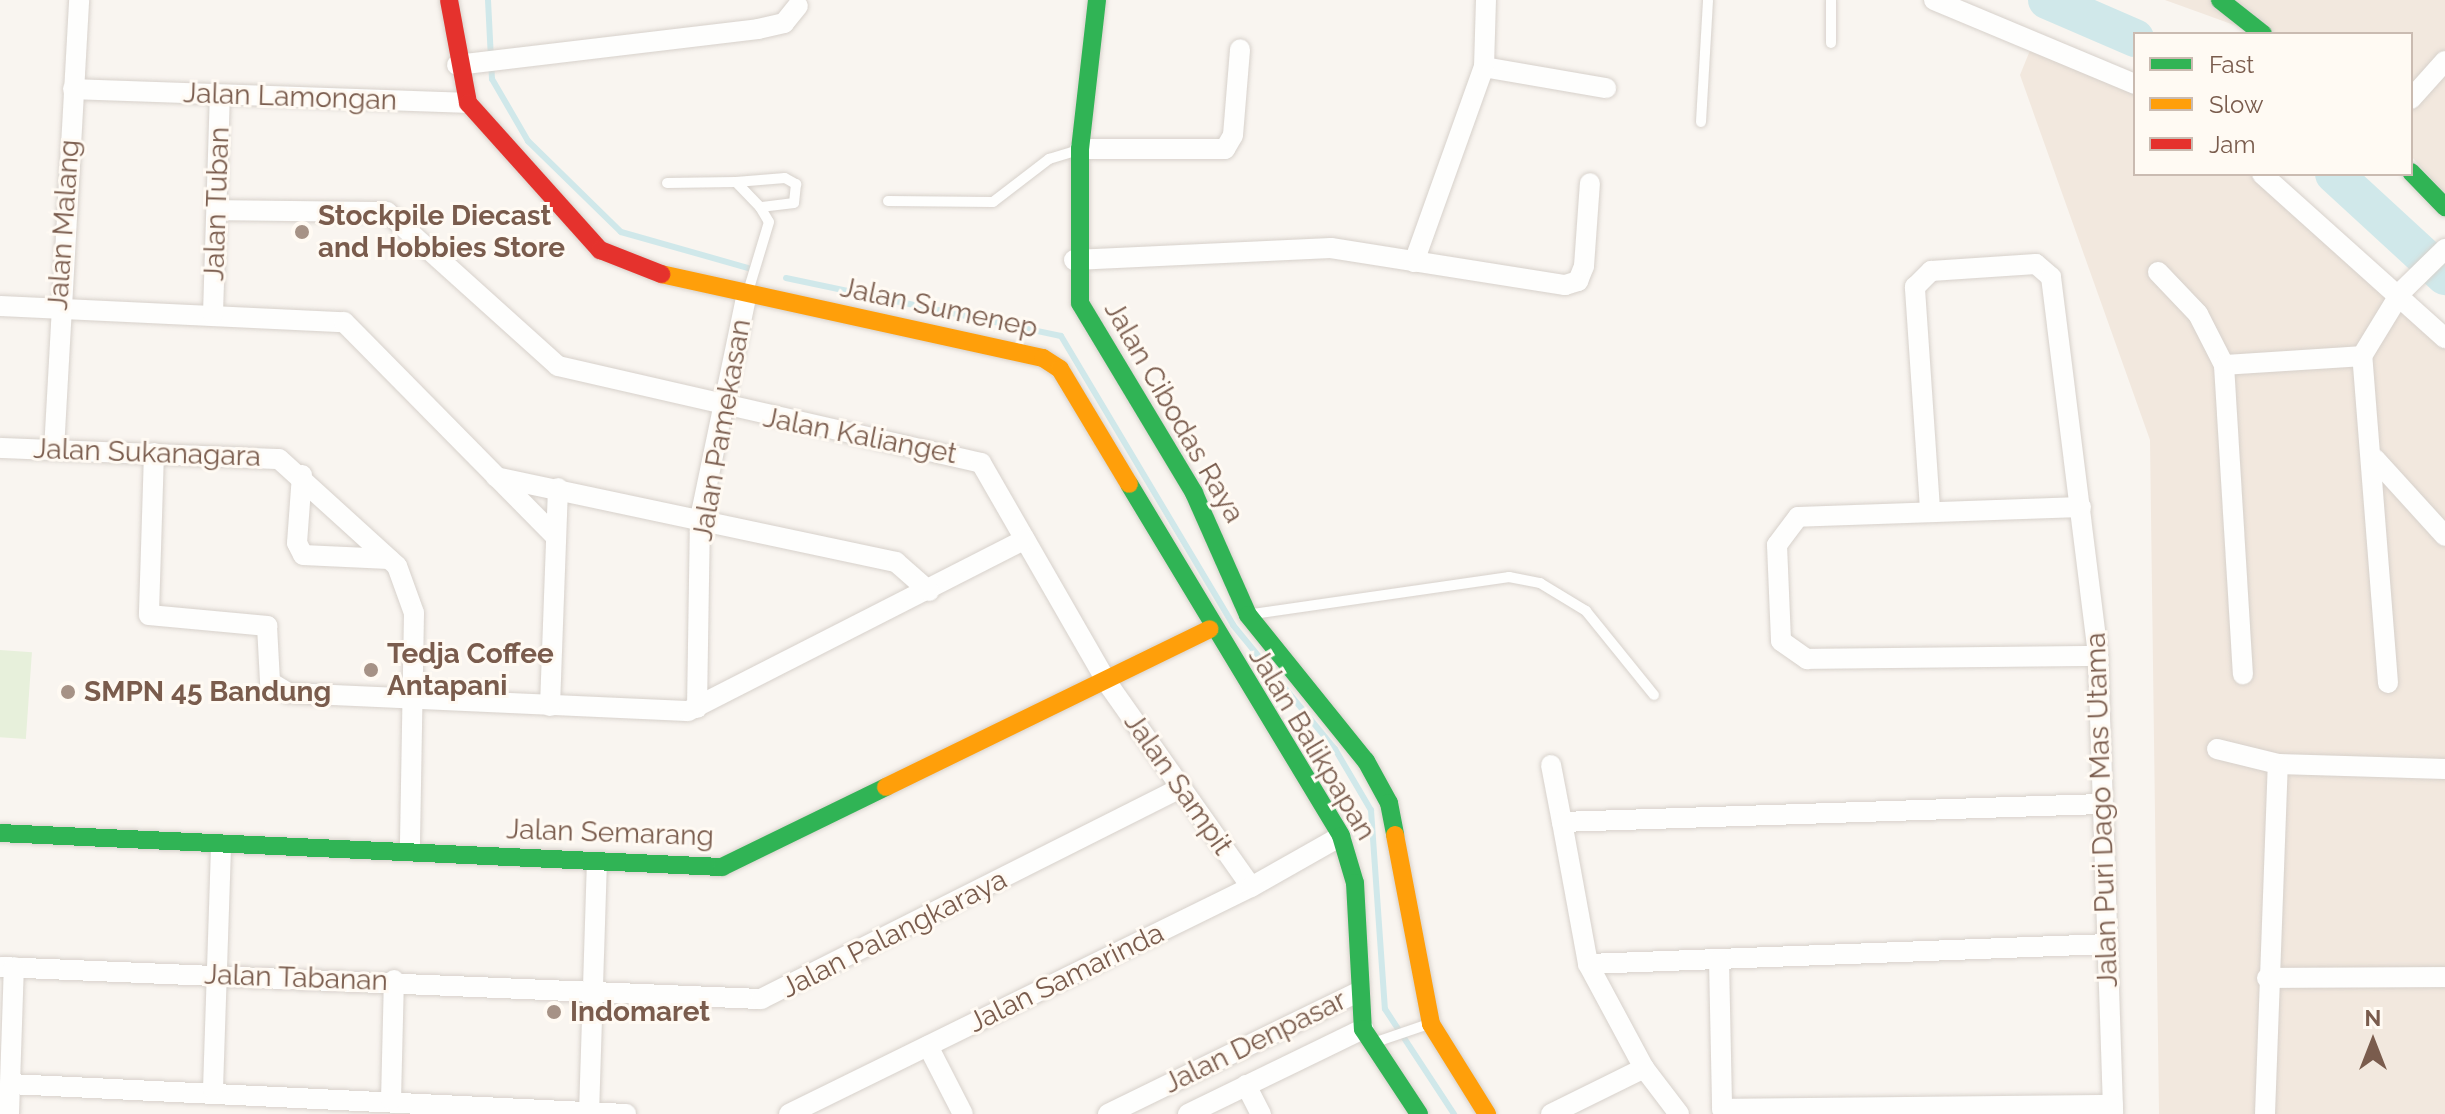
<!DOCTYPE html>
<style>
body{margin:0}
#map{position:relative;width:2445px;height:1114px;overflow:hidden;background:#f9f5f0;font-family:Raleway,sans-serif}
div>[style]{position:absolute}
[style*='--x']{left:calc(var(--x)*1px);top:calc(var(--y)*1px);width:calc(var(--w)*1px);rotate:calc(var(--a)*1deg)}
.residential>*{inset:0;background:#f2e8de}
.green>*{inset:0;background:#e7f0db;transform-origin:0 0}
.stream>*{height:6px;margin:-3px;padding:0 3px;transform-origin:3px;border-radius:3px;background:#d0e8ea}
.river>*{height:38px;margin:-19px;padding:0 19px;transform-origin:19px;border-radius:19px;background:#d0e8ea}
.roads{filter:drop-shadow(0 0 2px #d7d1cb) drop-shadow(0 0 2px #d7d1cb)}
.lane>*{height:10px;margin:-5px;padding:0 5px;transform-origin:5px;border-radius:5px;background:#fefefd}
.street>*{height:20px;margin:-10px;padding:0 10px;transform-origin:10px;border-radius:10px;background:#fefefd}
.fast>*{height:18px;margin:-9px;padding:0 9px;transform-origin:9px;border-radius:9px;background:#30b455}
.slow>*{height:18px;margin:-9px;padding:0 9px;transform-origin:9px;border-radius:9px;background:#ff9f0a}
.jam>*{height:18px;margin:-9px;padding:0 9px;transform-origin:9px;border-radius:9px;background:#e5322d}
.dots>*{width:22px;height:22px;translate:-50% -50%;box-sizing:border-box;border:4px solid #fffaf3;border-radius:50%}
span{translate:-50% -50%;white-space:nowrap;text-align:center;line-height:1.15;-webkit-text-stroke:6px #fffaf3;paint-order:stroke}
.street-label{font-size:28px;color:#7a5c4d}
.poi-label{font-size:28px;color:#7a5c4d;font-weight:700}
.left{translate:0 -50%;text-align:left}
.legend{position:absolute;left:2133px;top:32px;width:280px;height:144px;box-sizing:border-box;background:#fffaf3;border:2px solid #cabbb1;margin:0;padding:10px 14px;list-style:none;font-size:24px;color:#7a5c4d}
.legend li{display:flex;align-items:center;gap:16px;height:40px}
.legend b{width:40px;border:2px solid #cabbb1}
.north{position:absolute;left:2333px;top:1002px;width:80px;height:80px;-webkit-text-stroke:6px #fffaf3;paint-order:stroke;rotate:0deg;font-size:22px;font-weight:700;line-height:32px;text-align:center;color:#7a5c4d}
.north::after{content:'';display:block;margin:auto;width:28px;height:36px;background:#7a5c4d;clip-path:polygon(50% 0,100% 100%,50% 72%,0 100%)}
</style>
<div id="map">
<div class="residential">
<div style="clip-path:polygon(2165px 0,2445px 0,2445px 194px,2411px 156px,2411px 34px,2259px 34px)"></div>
<div style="clip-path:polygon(2037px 33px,2135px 81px,2135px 174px,2256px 174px,2445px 348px,2445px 1114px,2159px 1114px,2150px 440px,2020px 75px)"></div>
</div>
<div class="green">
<div style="left:0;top:650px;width:32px;height:87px;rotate:4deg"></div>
</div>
<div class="stream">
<div style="--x:488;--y:0;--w:79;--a:87.1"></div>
<div style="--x:492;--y:79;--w:72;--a:59.9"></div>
<div style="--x:528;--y:141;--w:130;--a:44.4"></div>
<div style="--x:621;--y:232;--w:136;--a:15.8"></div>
<div style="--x:786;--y:278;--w:281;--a:11.9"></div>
<div style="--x:1061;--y:336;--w:336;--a:59.2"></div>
<div style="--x:1233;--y:625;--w:161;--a:50.6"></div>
<div style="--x:1335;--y:749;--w:71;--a:59.5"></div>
<div style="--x:1371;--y:810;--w:199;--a:86"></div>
<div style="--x:1385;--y:1009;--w:126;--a:56.7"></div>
</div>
<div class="river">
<div style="--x:2047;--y:0;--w:96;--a:23.4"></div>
<div style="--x:2334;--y:174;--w:151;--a:42.6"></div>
</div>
<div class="roads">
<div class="lane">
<div style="--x:1831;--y:0;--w:43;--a:90"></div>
<div style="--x:1701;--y:122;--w:122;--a:-86.7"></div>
<div style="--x:736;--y:182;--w:49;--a:-4.7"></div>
<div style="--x:785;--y:178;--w:13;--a:29"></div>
<div style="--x:796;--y:184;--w:19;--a:96"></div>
<div style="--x:794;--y:203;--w:34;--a:173"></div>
<div style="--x:667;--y:183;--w:69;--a:-0.8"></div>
<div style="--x:736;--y:182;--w:35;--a:46"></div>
<div style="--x:760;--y:207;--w:17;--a:59"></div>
<div style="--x:769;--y:222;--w:76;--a:106.8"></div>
<div style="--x:888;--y:201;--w:105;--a:0.5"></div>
<div style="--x:993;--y:202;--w:71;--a:-37.5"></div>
<div style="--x:1049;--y:159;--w:30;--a:-17"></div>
<div style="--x:1253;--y:614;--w:259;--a:-8.2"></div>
<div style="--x:1509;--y:577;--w:32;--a:11"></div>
<div style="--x:1540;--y:583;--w:54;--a:31.3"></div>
<div style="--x:1586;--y:611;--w:108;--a:51"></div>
<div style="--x:1376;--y:1042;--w:56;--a:-18.8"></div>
</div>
<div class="street">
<div style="--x:1934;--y:0;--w:218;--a:22.7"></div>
<div style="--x:457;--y:65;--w:303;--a:-6.8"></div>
<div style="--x:758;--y:29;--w:27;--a:-13"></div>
<div style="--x:784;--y:23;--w:22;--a:-51"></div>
<div style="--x:1484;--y:67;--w:124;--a:9.8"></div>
<div style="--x:73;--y:89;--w:395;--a:2"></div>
<div style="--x:2411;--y:99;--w:51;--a:-48.2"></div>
<div style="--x:1080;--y:149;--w:145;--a:0"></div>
<div style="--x:1225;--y:149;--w:16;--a:-60"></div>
<div style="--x:1233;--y:135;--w:86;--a:-85.3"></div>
<div style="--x:2262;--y:174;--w:246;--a:41.9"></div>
<div style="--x:217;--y:210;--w:170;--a:0.7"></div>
<div style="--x:387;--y:212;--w:230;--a:42"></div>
<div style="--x:558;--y:366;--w:434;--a:12.9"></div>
<div style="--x:981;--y:463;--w:250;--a:60.1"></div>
<div style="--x:1074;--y:260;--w:257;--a:-2.7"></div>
<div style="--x:1331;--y:248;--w:237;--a:9"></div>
<div style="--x:1565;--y:285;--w:14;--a:-17"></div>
<div style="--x:1578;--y:281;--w:16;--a:-68"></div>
<div style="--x:1584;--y:266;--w:83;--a:-85.9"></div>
<div style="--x:1414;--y:262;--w:207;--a:-70.3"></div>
<div style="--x:1484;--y:67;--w:67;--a:-88.3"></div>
<div style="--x:2158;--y:272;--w:58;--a:46.4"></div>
<div style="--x:2198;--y:314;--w:57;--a:63"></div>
<div style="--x:2224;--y:365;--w:310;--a:86.5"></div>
<div style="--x:0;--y:306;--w:344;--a:2.7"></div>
<div style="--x:344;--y:322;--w:299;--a:45.4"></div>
<div style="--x:213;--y:314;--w:219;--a:-88.2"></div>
<div style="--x:2224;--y:365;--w:138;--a:-3.7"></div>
<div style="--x:0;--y:448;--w:279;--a:2.3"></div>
<div style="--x:279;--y:459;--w:159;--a:42.2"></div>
<div style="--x:397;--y:566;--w:50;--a:70.1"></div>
<div style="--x:414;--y:613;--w:238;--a:91"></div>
<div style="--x:54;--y:450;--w:451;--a:-86.8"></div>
<div style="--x:154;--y:453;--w:162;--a:91.8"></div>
<div style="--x:149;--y:615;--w:119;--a:5.3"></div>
<div style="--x:267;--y:626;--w:56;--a:86.9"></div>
<div style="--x:270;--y:682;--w:21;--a:31"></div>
<div style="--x:288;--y:693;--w:400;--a:2.6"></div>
<div style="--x:688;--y:711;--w:378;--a:-27"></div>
<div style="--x:2375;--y:459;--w:104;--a:47.7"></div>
<div style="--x:302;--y:475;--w:68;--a:94.2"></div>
<div style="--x:297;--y:543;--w:13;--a:63"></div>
<div style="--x:303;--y:555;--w:86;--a:2.7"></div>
<div style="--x:496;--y:477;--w:409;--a:12"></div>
<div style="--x:896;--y:562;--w:44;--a:41.3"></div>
<div style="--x:2081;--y:507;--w:283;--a:178"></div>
<div style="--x:1798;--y:517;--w:35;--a:127"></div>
<div style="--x:1777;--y:545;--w:96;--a:87.6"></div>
<div style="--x:1781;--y:641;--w:32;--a:35"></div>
<div style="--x:1807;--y:659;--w:291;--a:-0.6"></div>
<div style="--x:1930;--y:509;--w:223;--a:-93.9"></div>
<div style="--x:1915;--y:287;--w:23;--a:-45"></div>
<div style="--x:1931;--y:271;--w:105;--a:-3.8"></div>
<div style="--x:2036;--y:264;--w:20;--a:41"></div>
<div style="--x:2051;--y:277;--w:382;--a:82.9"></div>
<div style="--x:2098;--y:656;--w:458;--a:88.1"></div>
<div style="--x:2388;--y:683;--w:328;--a:-94.5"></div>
<div style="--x:2362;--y:356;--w:75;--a:-58.6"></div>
<div style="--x:2401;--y:292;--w:62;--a:-44.3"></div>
<div style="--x:1108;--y:684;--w:248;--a:54.8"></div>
<div style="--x:550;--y:706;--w:218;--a:-87.9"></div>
<div style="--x:697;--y:708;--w:190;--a:-89.1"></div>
<div style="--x:700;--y:518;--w:226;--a:-78.2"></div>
<div style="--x:2217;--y:749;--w:63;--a:13.8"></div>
<div style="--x:2278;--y:764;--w:167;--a:1.7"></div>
<div style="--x:1551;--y:765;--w:58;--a:79.1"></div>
<div style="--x:2101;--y:804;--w:539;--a:178.09"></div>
<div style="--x:1562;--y:822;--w:144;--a:79.6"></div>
<div style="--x:1588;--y:964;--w:520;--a:-2.2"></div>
<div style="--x:1719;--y:960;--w:149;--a:88.8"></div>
<div style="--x:1722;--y:1109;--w:391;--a:-0.6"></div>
<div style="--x:1588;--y:964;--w:118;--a:61.7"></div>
<div style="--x:1644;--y:1068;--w:58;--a:52.7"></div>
<div style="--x:0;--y:967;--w:762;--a:2.41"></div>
<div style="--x:761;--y:999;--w:466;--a:-26.7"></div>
<div style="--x:2267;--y:978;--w:178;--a:-0.3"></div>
<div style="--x:928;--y:1046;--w:76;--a:62.8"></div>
<div style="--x:10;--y:1084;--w:617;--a:2.79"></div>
<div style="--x:1246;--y:1085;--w:33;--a:63"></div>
<div style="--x:213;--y:1089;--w:243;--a:-88.1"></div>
<div style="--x:391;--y:1100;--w:120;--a:-88.6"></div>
<div style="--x:9;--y:1114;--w:147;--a:-88.1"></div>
<div style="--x:589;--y:1114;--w:250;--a:-88.2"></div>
<div style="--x:789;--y:1114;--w:515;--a:-26.17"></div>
<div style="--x:1251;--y:887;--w:103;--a:-29.5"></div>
<div style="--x:1108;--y:1114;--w:278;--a:-26"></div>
<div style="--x:1188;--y:1114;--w:195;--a:-25.9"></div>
<div style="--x:1551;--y:1114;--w:104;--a:-26.3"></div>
<div style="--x:2265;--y:1114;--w:350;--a:-87.9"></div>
</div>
<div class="fast">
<div style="--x:1097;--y:0;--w:150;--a:96.5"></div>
<div style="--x:1080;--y:149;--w:154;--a:90"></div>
<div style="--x:1080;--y:303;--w:222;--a:59"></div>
<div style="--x:1194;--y:493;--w:133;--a:66.1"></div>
<div style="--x:1248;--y:615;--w:188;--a:51.1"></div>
<div style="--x:1366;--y:761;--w:48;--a:61.3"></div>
<div style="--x:1389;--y:803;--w:33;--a:79"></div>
<div style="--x:2220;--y:0;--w:55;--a:38.3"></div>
<div style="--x:2411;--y:172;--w:49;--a:45.8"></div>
<div style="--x:1129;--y:484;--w:411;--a:58.9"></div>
<div style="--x:1341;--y:836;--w:49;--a:73.4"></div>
<div style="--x:1355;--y:883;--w:146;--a:86.9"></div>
<div style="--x:1363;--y:1029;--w:102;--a:56.6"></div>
<div style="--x:0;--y:833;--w:723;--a:2.7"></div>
<div style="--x:722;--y:867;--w:182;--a:-26"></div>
</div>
<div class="slow">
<div style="--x:661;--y:274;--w:391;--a:12.4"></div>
<div style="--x:1043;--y:358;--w:20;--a:33"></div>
<div style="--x:1060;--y:369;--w:134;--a:59"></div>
<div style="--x:886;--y:787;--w:360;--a:-26"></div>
<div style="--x:1395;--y:835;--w:192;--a:79.2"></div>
<div style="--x:1431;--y:1024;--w:106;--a:58.1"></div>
</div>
<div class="jam">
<div style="--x:449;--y:0;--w:105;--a:79.5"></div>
<div style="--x:468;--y:103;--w:198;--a:48.1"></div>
<div style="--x:600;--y:250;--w:66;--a:21.5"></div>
</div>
</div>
<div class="dots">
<div style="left:302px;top:232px;background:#a69286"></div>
<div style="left:371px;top:670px;background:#a69286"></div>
<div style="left:68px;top:692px;background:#a69286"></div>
<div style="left:554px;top:1012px;background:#a69286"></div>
</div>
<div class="street-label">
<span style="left:290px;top:97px;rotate:2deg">Jalan Lamongan</span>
<span style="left:217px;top:204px;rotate:-88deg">Jalan Tuban</span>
<span style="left:64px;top:225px;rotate:-86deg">Jalan Malang</span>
<span style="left:939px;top:308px;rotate:12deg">Jalan Sumenep</span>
<span style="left:1174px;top:412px;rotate:60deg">Jalan Cibodas Raya</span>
<span style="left:722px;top:430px;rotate:-80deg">Jalan Pamekasan</span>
<span style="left:860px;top:436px;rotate:11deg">Jalan Kalianget</span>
<span style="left:147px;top:453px;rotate:2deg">Jalan Sukanagara</span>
<span style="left:1312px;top:744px;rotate:59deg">Jalan Balikpapan</span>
<span style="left:1178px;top:784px;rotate:55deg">Jalan Sampit</span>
<span style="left:2102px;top:810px;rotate:-92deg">Jalan Puri Dago Mas Utama</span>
<span style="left:610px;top:833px;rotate:2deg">Jalan Semarang</span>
<span style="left:894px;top:934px;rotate:-27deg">Jalan Palangkaraya</span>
<span style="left:296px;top:978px;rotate:2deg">Jalan Tabanan</span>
<span style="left:1066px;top:978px;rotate:-26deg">Jalan Samarinda</span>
<span style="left:1255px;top:1042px;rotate:-26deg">Jalan Denpasar</span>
</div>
<div class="poi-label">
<span class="left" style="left:318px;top:232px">Stockpile Diecast<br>and Hobbies Store</span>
<span class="left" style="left:387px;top:670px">Tedja Coffee<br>Antapani</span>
<span class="left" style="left:84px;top:692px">SMPN 45 Bandung</span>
<span class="left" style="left:570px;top:1012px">Indomaret</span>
</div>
<ul class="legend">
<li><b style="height:10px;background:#30b455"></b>Fast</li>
<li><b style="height:10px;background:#ff9f0a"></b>Slow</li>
<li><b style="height:10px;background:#e5322d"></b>Jam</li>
</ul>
<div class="north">N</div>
</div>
